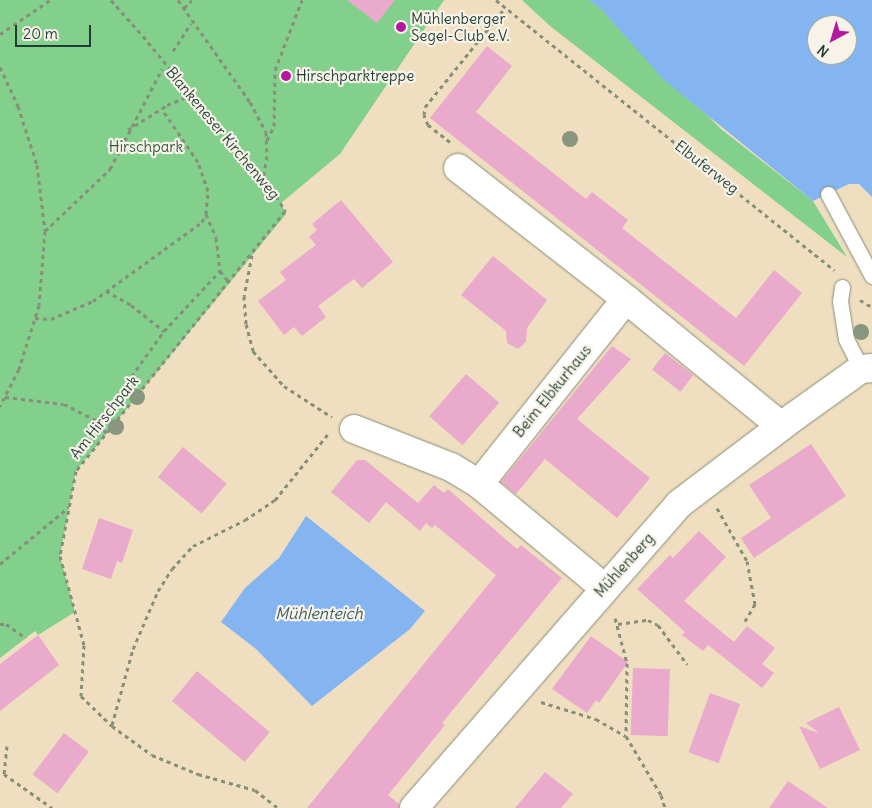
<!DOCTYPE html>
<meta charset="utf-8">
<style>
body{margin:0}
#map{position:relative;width:872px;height:808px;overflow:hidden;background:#efdfc0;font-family:Delius,sans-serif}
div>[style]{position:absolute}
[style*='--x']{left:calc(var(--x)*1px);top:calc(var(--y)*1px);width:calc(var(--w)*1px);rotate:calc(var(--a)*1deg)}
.green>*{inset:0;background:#83cf8c}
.water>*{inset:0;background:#84b5f0}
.building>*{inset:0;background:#e9aacc;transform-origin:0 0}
.path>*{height:3px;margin-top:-1.5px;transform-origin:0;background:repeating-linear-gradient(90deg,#878e7a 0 4px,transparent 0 8px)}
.roads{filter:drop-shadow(0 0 1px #878e7a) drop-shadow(0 0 1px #878e7a)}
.service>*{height:15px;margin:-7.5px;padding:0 7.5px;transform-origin:7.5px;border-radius:7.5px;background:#fff}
.minor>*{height:28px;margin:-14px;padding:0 14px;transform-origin:14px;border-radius:14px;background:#fff}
.path-bridge>*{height:3px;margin-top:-1.5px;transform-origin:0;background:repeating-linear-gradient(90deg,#878e7a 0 4px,transparent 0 8px)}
.trees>*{width:16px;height:16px;margin:-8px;border-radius:50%;background:#88967d}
.dots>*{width:14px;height:14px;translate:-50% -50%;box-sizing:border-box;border:2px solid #f7f3e8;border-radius:50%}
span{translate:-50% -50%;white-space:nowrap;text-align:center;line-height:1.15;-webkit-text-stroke:4.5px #f7f3e8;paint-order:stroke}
.poi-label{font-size:15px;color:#1f3d34}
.left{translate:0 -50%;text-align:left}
.street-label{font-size:15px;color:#1f3d34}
.park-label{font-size:15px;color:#335a46}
.water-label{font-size:16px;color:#385b63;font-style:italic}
.north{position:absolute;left:807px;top:15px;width:50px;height:50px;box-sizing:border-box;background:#f7f3e8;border:1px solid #a1aaa0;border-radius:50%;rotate:219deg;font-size:14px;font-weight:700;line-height:20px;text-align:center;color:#1f3d34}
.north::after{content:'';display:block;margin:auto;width:18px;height:22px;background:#b5179e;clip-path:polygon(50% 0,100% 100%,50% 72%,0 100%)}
.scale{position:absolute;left:15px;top:25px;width:76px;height:22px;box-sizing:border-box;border:2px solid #1f3d34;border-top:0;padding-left:6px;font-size:15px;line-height:18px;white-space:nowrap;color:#1f3d34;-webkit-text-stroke:4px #f7f3e8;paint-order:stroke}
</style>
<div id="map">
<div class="green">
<div style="clip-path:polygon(0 0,444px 0,340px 154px,281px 203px,286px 214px,76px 471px,60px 556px,75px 612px,38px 635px,35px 631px,0 658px)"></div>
<div style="clip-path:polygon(522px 0,589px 0,601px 8px,721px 129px,813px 201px,847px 257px,550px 26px)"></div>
</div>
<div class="water">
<div style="clip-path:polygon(evenodd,589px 0,872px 0,872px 197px,859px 184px,849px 184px,813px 201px,664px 80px,601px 9px,589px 0,817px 25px,847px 25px,847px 55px,817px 55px,817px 25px)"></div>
<div style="clip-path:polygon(306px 516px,425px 611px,410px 629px,312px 706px,256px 649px,221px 622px,245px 588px,279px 558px)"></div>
</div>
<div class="building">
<div style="clip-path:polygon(347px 0,395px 0,377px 23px)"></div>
<div style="clip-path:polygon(487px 46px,512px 66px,476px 112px,586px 199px,592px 192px,628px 220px,622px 228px,736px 318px,774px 270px,802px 293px,744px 366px,430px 118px)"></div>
<div style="clip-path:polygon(341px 200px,393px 262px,362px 288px,354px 279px,318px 306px,326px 317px,302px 336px,294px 327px,284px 335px,258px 301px,286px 280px,280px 272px,316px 245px,309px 237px,317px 230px,312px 224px)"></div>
<div style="clip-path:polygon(493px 256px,547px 300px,527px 328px,526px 342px,518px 349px,507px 343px,506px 331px,461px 295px)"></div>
<div style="clip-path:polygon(612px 346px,631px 359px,577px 419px,650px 478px,617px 518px,545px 459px,516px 494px,501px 482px)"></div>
<div style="left:665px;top:353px;width:36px;height:21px;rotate:38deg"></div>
<div style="left:466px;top:374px;width:44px;height:56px;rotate:41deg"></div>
<div style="clip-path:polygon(811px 444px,846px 496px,754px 558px,741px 538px,771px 518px,749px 485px)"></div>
<div style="left:183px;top:447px;width:57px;height:39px;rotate:40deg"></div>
<div style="clip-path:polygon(357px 460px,365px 460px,418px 503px,434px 485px,444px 493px,448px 489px,517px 549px,521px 545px,562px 578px,442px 723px,445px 725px,388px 795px,399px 804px,399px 808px,307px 808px,496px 575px,435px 525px,432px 528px,426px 523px,420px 531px,386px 502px,369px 523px,331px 492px)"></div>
<div style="clip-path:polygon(99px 518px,133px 530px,122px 563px,117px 561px,111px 579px,82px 569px)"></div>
<div style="clip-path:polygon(699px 531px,726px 557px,684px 601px,734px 642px,747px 626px,775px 648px,762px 664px,774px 673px,762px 688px,708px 645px,703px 651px,682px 635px,685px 632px,637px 589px,670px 555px,673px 558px)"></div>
<div style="clip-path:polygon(38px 635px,59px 665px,0 711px,0 664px)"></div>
<div style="clip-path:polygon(591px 636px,628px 662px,599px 703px,596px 700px,587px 713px,552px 689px)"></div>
<div style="left:633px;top:668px;width:37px;height:67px;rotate:2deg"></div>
<div style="left:197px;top:671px;width:95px;height:39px;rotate:40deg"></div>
<div style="left:710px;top:693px;width:32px;height:63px;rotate:20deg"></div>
<div style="clip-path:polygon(839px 707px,860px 750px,820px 769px,799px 726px,819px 733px,806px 723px)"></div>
<div style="left:64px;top:733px;width:31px;height:52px;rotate:37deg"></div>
<div style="clip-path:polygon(545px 772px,573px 794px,561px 808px,515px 808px)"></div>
<div style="clip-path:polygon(788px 781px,828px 808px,769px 808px)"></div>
</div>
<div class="path">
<div style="--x:111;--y:0;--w:48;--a:48.4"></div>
<div style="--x:178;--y:0;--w:125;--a:54.8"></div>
<div style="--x:250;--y:102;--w:34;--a:62"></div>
<div style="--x:266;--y:132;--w:24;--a:88"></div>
<div style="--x:267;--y:156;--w:23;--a:100"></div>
<div style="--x:496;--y:0;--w:433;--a:38.6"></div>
<div style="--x:184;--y:8;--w:11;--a:-45"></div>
<div style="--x:0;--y:34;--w:60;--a:-34.2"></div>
<div style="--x:173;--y:51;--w:33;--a:-57"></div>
<div style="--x:0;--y:67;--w:43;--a:65.2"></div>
<div style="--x:18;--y:106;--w:62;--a:72.1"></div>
<div style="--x:37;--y:165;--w:66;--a:83.1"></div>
<div style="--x:45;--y:231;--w:74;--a:94.6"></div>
<div style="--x:39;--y:305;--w:67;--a:107.4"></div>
<div style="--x:19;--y:369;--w:42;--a:117.2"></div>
<div style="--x:189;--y:92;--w:128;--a:49.4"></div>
<div style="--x:272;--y:189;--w:26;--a:59"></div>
<div style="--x:285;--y:211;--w:334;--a:128.8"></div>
<div style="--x:76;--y:471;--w:86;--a:100.7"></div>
<div style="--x:60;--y:556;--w:92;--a:74.9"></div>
<div style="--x:84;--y:645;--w:51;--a:93.4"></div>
<div style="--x:81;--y:696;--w:43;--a:44.1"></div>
<div style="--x:112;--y:726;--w:49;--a:35.9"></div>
<div style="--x:152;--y:755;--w:50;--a:22.4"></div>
<div style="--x:198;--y:774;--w:59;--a:15.7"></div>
<div style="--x:255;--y:790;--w:29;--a:38"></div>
<div style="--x:128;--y:130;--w:46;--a:-32.7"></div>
<div style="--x:167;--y:105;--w:27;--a:-22"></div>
<div style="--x:267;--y:140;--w:16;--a:-63"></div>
<div style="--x:274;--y:126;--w:56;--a:-89"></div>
<div style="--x:275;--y:70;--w:75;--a:-68.9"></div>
<div style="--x:450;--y:142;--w:28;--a:-142"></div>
<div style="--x:428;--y:125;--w:11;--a:-112"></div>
<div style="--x:424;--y:115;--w:8;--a:-83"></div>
<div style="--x:425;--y:107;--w:127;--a:-51.1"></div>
<div style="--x:206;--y:214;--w:26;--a:67"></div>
<div style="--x:216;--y:238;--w:33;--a:83"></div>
<div style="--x:220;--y:271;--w:14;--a:51"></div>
<div style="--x:45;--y:231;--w:90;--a:-43.6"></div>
<div style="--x:110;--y:169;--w:113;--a:-62.5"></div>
<div style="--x:252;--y:255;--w:42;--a:101"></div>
<div style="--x:244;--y:296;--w:28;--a:86"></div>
<div style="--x:246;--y:324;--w:28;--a:75"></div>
<div style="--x:253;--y:351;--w:47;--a:48.5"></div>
<div style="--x:284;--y:386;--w:57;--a:32.9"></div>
<div style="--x:106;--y:291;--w:29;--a:29"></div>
<div style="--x:131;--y:305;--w:42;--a:38.2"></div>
<div style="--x:860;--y:300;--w:14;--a:30"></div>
<div style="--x:35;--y:318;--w:16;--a:4"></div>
<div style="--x:51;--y:319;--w:46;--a:-23.2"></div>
<div style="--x:93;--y:301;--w:135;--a:-35.9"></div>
<div style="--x:202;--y:222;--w:9;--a:-63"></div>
<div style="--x:206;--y:214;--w:23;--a:-85"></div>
<div style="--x:208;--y:191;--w:31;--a:-109"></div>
<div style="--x:198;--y:162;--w:64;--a:-124.2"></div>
<div style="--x:5;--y:397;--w:59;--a:6.8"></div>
<div style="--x:64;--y:404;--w:39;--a:27"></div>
<div style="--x:106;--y:433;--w:13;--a:-122"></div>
<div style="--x:99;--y:422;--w:112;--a:-54.5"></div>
<div style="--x:164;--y:331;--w:82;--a:-47"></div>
<div style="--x:717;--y:508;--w:61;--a:60.5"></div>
<div style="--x:747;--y:561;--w:44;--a:79.5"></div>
<div style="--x:755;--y:604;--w:20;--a:120"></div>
<div style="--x:0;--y:564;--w:89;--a:-39.6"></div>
<div style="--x:615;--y:618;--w:47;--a:75.1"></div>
<div style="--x:627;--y:663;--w:73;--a:90.8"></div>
<div style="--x:626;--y:736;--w:69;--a:59.3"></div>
<div style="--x:661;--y:795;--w:14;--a:73"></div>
<div style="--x:0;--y:624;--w:6;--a:0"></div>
<div style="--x:6;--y:624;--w:24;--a:35"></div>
<div style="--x:618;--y:624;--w:30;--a:-8"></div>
<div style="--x:648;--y:620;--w:11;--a:27"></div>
<div style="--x:658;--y:625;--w:49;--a:53.4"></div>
<div style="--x:541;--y:702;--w:58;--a:17.2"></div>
<div style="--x:596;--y:719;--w:34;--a:30"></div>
<div style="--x:112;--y:725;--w:79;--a:-74.6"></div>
<div style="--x:133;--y:649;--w:63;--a:-66.7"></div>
<div style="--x:158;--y:591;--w:26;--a:-58"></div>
<div style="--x:172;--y:569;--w:31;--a:-48"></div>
<div style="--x:193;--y:546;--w:58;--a:-26.6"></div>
<div style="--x:245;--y:520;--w:36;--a:-34"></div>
<div style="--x:275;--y:500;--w:85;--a:-51.2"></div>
<div style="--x:7;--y:746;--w:28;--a:96"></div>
<div style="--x:4;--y:774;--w:59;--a:35.3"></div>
</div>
<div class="roads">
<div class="service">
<div style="--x:828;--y:194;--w:93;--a:61.8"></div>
<div style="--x:842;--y:287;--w:14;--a:98"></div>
<div style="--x:840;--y:301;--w:38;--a:81"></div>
<div style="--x:846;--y:339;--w:34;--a:63"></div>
</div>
<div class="minor">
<div style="--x:458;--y:168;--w:213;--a:37.9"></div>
<div style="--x:626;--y:299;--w:200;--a:39.3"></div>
<div style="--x:354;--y:429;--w:104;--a:21.4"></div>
<div style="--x:451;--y:467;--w:33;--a:31"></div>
<div style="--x:479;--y:484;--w:161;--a:39.7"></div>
<div style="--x:479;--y:484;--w:236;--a:-51.5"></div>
<div style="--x:414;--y:808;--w:403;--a:-48.9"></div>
<div style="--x:679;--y:504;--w:146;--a:-37.2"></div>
<div style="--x:795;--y:416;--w:81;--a:-35.5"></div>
<div style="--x:861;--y:369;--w:11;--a:-5"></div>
</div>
</div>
<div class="path-bridge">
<div style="--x:143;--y:36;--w:72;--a:50.6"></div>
</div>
<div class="trees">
<div style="left:570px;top:139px"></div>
<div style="left:861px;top:332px"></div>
<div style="left:137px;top:397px"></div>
<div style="left:116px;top:427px"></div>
</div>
<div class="dots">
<div style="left:401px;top:27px;background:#b5179e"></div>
<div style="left:286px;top:76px;background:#b5179e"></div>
</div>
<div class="poi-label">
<span class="left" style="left:411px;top:27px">Mühlenberger<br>Segel-Club e.V.</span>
<span class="left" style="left:296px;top:76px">Hirschparktreppe</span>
</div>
<div class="street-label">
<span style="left:223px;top:133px;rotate:50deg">Blankeneser Kirchenweg</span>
<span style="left:707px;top:167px;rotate:38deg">Elbuferweg</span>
<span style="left:552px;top:391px;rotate:-51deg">Beim Elbkurhaus</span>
<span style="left:104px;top:417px;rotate:-52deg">Am Hirschpark</span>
<span style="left:624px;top:565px;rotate:-48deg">Mühlenberg</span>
</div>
<div class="park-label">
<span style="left:146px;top:147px">Hirschpark</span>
</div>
<div class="water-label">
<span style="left:319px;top:613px">Mühlenteich</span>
</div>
<div class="north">N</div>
<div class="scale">20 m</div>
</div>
